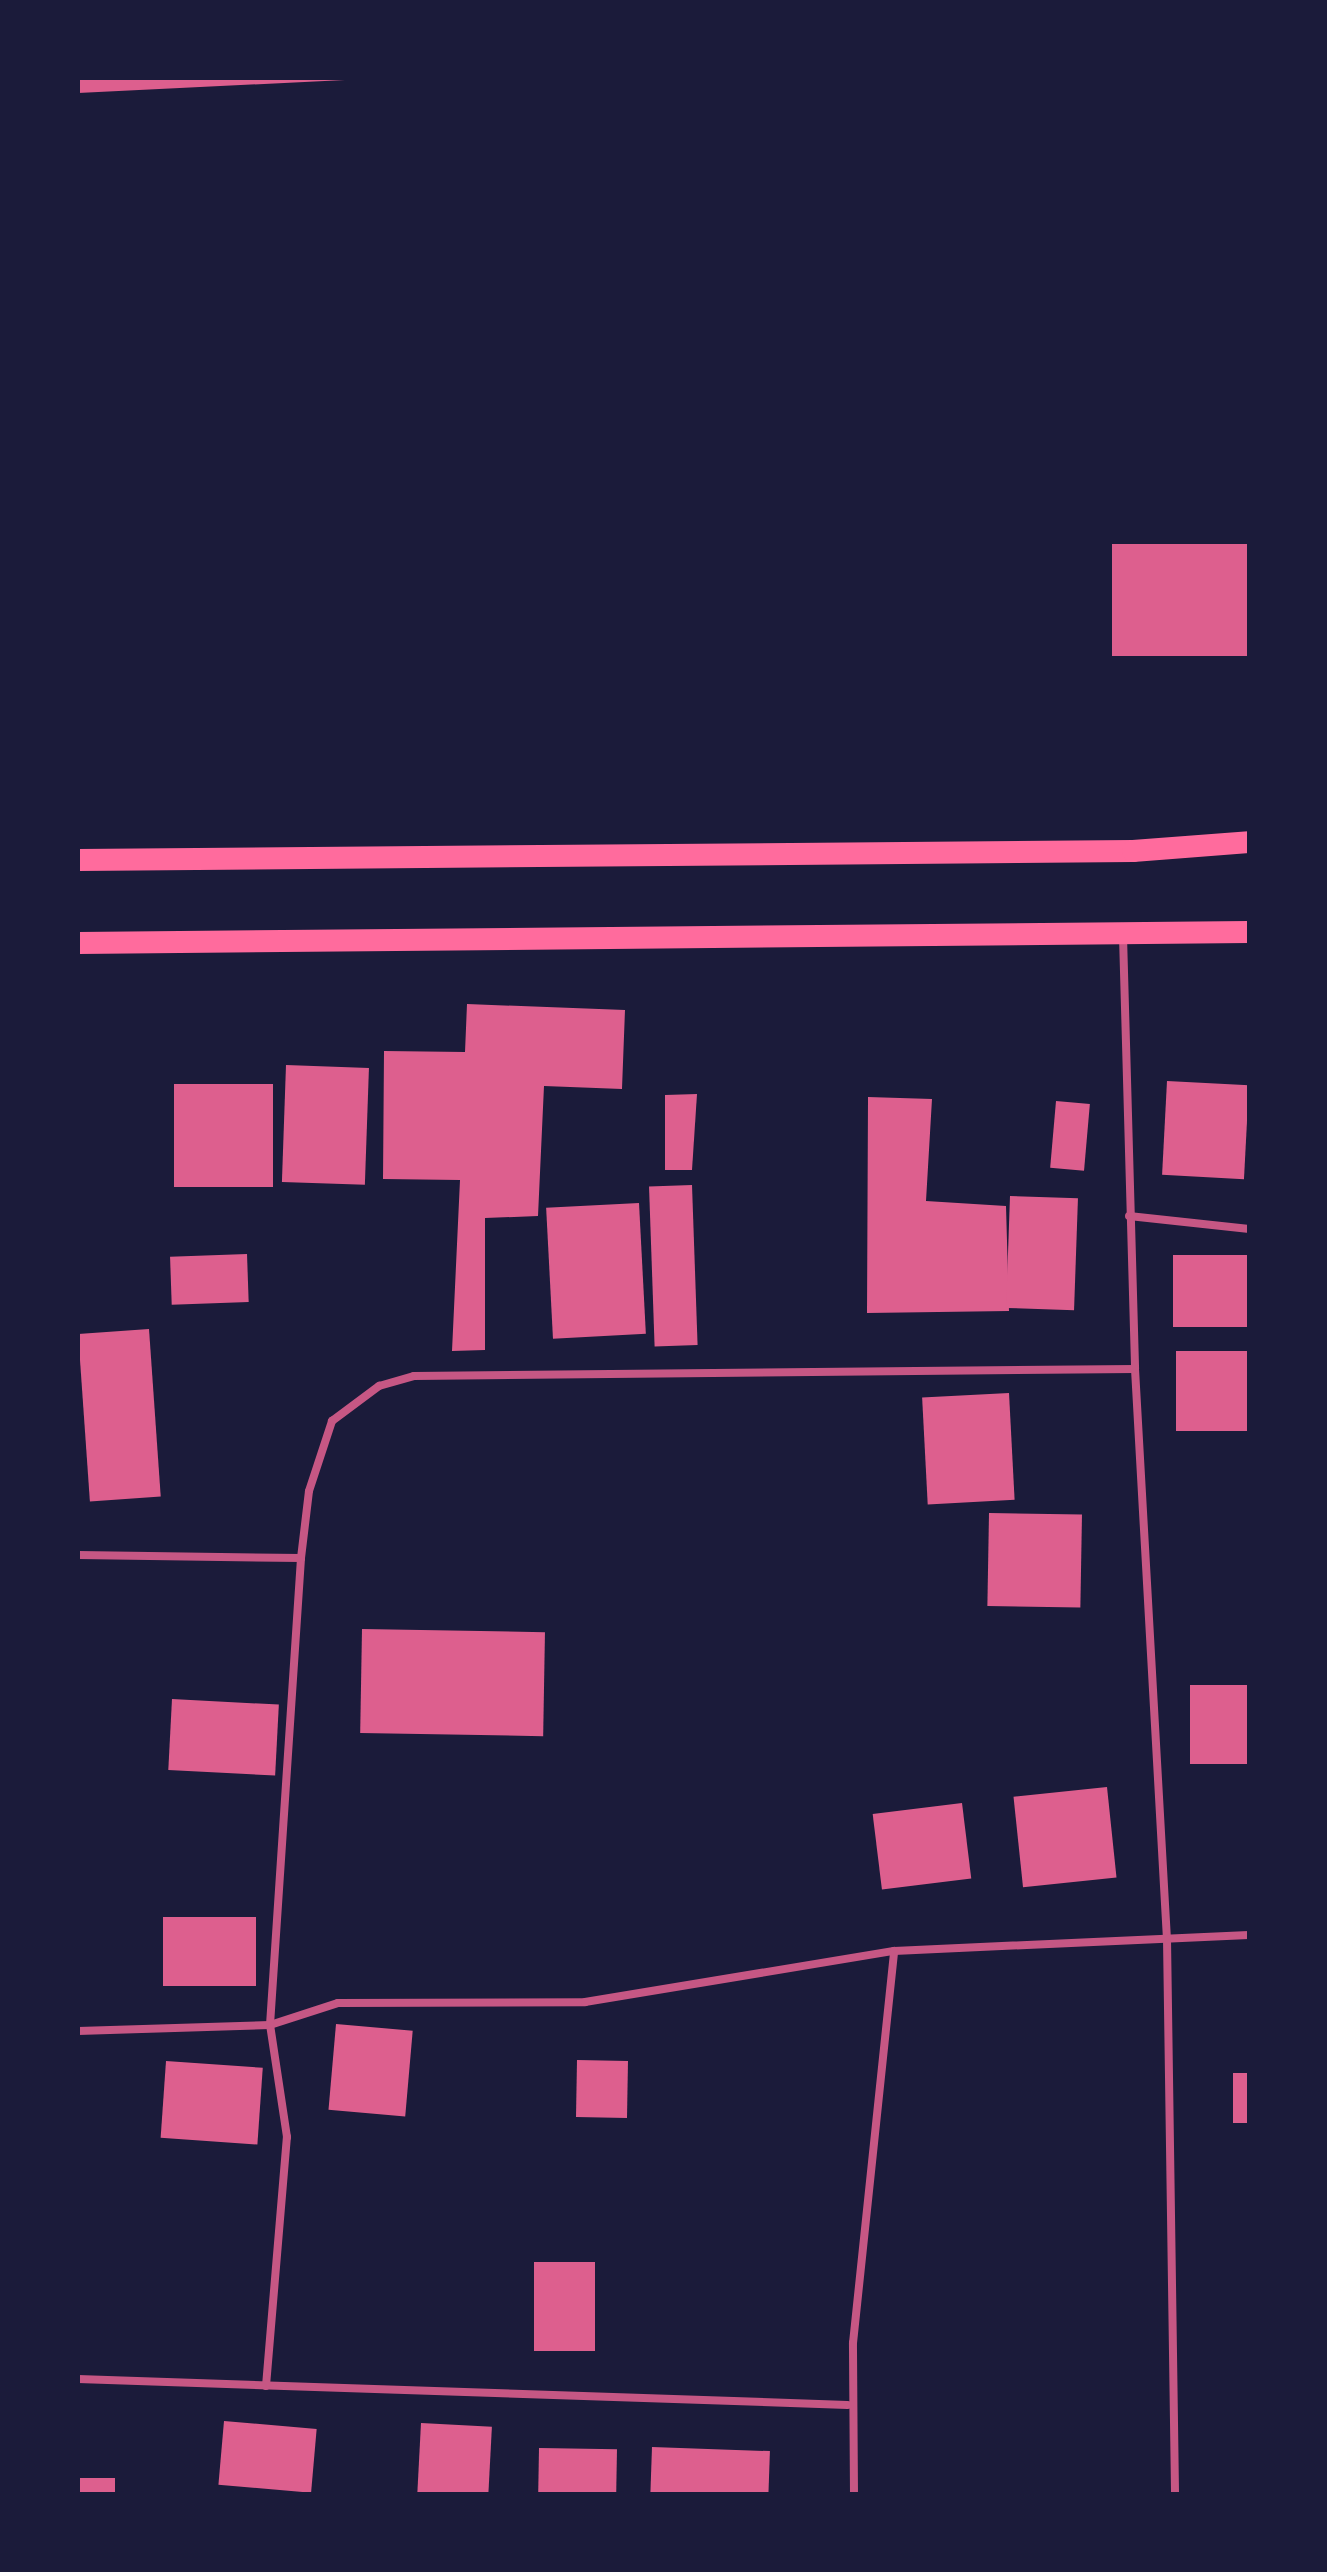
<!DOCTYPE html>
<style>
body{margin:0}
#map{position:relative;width:1327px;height:2572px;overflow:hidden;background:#1b1b3a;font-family:"PT Sans Narrow",sans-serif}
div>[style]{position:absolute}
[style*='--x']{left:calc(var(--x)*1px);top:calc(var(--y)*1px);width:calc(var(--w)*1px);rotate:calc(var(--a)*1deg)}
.building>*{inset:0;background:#dd5f8e;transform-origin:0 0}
.minor>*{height:8px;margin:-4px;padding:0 4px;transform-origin:4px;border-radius:4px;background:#c65784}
.trunk>*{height:22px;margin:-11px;padding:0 11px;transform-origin:11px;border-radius:11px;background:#ff6b9d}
span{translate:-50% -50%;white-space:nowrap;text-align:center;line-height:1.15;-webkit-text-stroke:8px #1b1b3a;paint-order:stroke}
.frame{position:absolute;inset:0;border:80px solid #1b1b3a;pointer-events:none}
</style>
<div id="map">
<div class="building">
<div style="clip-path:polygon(78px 78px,345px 78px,345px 80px,78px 93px)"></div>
<div style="left:1249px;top:544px;width:112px;height:137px;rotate:90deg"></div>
<div style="clip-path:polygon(467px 1004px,625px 1010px,622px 1089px,544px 1086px,538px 1216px,485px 1218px,485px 1350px,452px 1351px,460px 1180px,383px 1179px,384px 1051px,465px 1052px)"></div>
<div style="left:286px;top:1065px;width:83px;height:117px;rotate:2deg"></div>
<div style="left:1167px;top:1081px;width:82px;height:94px;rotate:3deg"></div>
<div style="left:174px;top:1084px;width:99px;height:103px"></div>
<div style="clip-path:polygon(697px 1094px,692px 1170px,665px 1170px,665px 1095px)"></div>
<div style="clip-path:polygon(868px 1097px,932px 1099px,926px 1201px,1006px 1206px,1009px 1311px,867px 1313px)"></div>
<div style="left:1056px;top:1101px;width:34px;height:67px;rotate:5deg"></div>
<div style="left:692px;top:1185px;width:160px;height:43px;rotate:88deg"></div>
<div style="left:1010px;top:1196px;width:68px;height:112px;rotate:2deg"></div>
<div style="left:639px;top:1203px;width:131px;height:93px;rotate:87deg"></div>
<div style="left:247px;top:1254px;width:48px;height:77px;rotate:88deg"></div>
<div style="left:1249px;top:1255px;width:72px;height:76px;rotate:90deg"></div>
<div style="left:149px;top:1329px;width:168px;height:71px;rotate:86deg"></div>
<div style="left:1249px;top:1351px;width:80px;height:73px;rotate:90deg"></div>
<div style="left:1009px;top:1393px;width:107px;height:87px;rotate:87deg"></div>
<div style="left:989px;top:1513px;width:93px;height:93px;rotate:1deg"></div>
<div style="left:362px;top:1629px;width:183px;height:104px;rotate:1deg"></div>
<div style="left:1249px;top:1685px;width:79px;height:59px;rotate:90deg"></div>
<div style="left:172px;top:1699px;width:107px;height:71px;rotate:3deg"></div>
<div style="left:1107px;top:1787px;width:91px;height:94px;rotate:84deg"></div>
<div style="left:962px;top:1803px;width:76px;height:90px;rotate:83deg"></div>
<div style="left:256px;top:1917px;width:69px;height:93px;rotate:90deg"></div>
<div style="left:336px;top:2024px;width:77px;height:86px;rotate:5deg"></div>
<div style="left:577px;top:2060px;width:51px;height:57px;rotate:1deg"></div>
<div style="left:166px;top:2061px;width:97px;height:77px;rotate:4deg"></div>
<div style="left:1233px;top:2073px;width:16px;height:50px"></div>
<div style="left:534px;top:2262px;width:61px;height:89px"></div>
<div style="left:224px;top:2421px;width:93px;height:64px;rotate:5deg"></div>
<div style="left:421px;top:2423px;width:71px;height:70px;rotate:3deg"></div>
<div style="left:652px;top:2447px;width:118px;height:47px;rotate:2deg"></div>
<div style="left:539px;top:2448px;width:78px;height:46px;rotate:1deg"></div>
<div style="left:78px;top:2478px;width:37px;height:16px"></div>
</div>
<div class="minor">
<div style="--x:1123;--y:936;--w:433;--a:88.4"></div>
<div style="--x:1135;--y:1369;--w:571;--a:86.79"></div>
<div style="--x:1167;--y:1939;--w:555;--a:89.17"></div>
<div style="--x:1129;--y:1216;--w:121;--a:6.2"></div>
<div style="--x:78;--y:1555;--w:223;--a:0.8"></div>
<div style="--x:78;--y:2031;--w:192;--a:-1.8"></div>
<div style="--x:270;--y:2025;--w:71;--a:-17.9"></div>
<div style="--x:338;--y:2003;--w:247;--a:-0.2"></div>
<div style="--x:585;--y:2002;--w:313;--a:-9.4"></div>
<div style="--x:894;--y:1951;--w:355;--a:-2.6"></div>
<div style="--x:78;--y:2379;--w:770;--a:1.93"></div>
<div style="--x:266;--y:2386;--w:250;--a:-85.2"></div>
<div style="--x:287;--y:2137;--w:113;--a:-98.6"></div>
<div style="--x:270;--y:2025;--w:468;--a:-86.2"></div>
<div style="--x:301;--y:1558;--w:67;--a:-83.2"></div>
<div style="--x:309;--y:1491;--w:74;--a:-71.8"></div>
<div style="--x:332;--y:1421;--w:59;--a:-36.7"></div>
<div style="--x:379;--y:1386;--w:36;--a:-16"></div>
<div style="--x:414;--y:1376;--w:721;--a:-0.56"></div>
<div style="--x:854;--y:2494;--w:151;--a:-90.4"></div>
<div style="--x:853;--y:2343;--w:394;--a:-84"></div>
</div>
<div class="trunk">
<div style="--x:78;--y:860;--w:1055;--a:-0.49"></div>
<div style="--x:1133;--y:851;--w:116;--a:-4.4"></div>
<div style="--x:78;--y:943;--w:1171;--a:-0.54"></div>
</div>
<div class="frame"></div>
</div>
